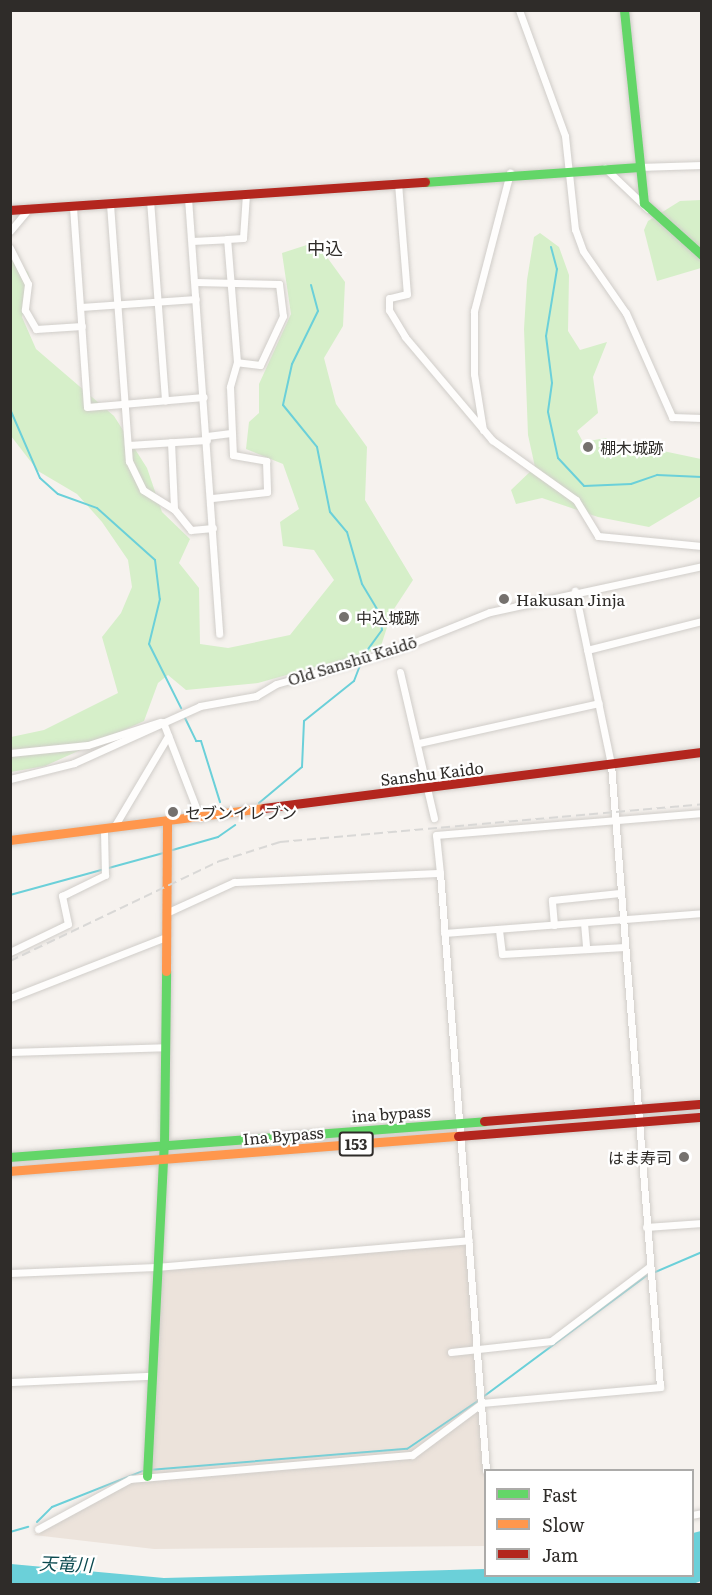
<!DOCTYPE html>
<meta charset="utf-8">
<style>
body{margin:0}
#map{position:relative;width:712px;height:1595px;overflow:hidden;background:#f6f2ee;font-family:Literata,"Noto Sans JP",serif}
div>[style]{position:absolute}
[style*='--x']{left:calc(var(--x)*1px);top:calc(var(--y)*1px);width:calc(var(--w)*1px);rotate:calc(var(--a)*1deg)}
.built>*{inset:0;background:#ece3db}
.green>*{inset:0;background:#d6efc9}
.water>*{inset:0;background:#6bd0d9}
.stream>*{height:2px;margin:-1px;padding:0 1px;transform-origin:1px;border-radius:1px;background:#6bd0d9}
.roads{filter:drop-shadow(0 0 2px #d0cdc9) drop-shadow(0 0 2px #d0cdc9)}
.street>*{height:7px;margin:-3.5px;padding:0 3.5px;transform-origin:3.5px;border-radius:3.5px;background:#fefdfc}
.fast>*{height:9px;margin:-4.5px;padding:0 4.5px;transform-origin:4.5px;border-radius:4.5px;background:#63d668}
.slow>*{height:9px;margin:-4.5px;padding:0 4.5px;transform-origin:4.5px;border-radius:4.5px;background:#ff974d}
.jam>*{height:9px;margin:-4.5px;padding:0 4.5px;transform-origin:4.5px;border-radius:4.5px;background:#b3261e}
.rail>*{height:2px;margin-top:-1px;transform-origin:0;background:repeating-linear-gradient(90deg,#d9d8d6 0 9px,transparent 0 13.5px)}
.dots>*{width:16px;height:16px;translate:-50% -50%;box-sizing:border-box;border:3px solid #fff;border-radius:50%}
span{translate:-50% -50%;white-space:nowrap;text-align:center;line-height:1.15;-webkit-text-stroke:4.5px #fff;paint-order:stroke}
.shield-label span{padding:2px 4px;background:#fff;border:2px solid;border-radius:4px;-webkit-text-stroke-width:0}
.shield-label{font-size:15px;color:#2f2c29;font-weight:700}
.poi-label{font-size:16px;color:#2f2c29}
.left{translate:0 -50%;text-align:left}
.right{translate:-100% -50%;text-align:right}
.street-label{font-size:16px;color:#2f2c29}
.neighbourhood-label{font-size:18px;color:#2f2c29}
.water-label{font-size:18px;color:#0a494f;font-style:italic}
.frame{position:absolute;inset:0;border:12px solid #2f2c29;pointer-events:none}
.legend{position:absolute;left:484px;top:1469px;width:210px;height:108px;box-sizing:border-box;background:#fff;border:2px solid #acaba9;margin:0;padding:8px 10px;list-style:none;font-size:18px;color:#2f2c29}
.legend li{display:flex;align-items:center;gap:12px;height:30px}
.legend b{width:30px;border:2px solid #acaba9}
</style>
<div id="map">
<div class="built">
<div style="clip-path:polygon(466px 1242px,486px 1470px,485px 1546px,154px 1549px,34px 1535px,130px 1476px,151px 1472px,160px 1271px)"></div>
</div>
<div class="green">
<div style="clip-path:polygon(701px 200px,701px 268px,657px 281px,644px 230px,648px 221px,680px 201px)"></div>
<div style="clip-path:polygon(540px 233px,559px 247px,569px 275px,568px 331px,580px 350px,607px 342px,593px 377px,598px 413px,577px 431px,583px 442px,606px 438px,624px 455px,663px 451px,701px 459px,701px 496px,649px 527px,598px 517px,542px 498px,516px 504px,511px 490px,535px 467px,528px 435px,524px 329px,527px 280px,534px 237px)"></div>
<div style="clip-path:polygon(316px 242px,345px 282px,343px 326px,324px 358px,336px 404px,367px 447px,365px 500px,413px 580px,392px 612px,380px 649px,258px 683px,186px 690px,168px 675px,158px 683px,144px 721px,45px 766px,11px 772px,11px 737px,44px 730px,118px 693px,102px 637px,121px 613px,132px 587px,128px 560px,102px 522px,77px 494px,38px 471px,11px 436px,10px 255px,28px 272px,32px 285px,22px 317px,36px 349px,114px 416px,147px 468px,162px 512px,190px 539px,179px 563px,199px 588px,200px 644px,228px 648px,290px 635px,334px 580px,314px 550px,283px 546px,280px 522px,299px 509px,283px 464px,246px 449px,249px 422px,259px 413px,259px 384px,291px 314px,282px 253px)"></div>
</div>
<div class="water">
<div style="clip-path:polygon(701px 1531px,701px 1581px,693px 1584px,11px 1584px,11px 1564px,164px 1578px,485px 1569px,486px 1576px,692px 1576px,693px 1533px)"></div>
</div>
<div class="stream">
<div style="--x:551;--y:247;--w:23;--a:75"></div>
<div style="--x:557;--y:269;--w:68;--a:99.3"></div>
<div style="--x:546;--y:336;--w:47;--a:82.7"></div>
<div style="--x:552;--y:383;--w:29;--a:98"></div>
<div style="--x:548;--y:412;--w:47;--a:77.7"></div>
<div style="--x:558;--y:458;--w:38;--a:47"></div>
<div style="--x:584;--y:486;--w:47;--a:-2.4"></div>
<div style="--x:631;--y:484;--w:28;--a:-19"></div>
<div style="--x:657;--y:475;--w:45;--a:2.5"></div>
<div style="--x:311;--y:285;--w:27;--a:75"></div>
<div style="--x:318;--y:311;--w:59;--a:116.1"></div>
<div style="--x:292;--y:364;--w:42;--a:102.4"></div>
<div style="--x:283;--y:405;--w:54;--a:51"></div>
<div style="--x:317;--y:447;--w:66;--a:78.7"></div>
<div style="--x:330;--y:512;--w:26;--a:50"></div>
<div style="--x:347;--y:532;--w:54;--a:73.9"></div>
<div style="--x:362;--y:584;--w:35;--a:59"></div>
<div style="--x:380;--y:614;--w:16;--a:83"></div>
<div style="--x:382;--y:630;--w:32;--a:126"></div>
<div style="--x:10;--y:409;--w:75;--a:66.5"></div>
<div style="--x:40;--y:478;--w:24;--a:42"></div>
<div style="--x:58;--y:494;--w:41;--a:19.7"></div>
<div style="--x:97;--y:508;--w:78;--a:41.9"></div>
<div style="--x:155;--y:560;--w:39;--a:83"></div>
<div style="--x:160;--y:599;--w:46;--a:103.7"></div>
<div style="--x:149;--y:644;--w:72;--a:63.4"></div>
<div style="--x:184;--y:716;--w:28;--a:64"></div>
<div style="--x:196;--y:741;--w:5;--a:0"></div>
<div style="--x:201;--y:741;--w:64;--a:72.7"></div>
<div style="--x:259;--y:803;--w:56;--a:-39.9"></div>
<div style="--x:302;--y:767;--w:46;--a:-87.5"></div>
<div style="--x:304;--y:721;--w:64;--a:-38.7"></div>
<div style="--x:354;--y:681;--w:19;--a:-69"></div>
<div style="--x:169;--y:851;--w:51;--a:-15.9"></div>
<div style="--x:218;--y:837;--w:21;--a:-35"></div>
<div style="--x:10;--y:895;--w:160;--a:-15.3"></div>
<div style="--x:483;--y:1397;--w:203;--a:-36.6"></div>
<div style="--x:646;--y:1276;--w:61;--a:-23.2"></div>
<div style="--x:149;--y:1470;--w:259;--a:-4.7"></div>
<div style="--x:407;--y:1449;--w:86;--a:-34.1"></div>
<div style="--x:37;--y:1522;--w:21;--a:-45"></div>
<div style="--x:52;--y:1507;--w:98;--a:-21.6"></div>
<div style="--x:10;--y:1532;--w:19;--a:-16"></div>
</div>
<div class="roads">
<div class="street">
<div style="--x:519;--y:10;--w:134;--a:69.9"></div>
<div style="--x:565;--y:136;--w:94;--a:83.9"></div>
<div style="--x:575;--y:229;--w:23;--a:70"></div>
<div style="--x:583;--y:251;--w:75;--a:55.3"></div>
<div style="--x:626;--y:313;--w:114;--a:66.1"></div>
<div style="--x:672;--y:417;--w:30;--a:2"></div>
<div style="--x:638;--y:167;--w:64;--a:-1.8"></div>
<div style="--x:605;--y:168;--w:59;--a:43.6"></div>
<div style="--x:398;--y:183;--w:111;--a:85.4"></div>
<div style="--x:407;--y:294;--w:18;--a:167"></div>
<div style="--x:389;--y:298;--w:12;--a:90"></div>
<div style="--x:389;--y:310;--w:31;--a:59"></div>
<div style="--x:405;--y:337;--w:135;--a:49.8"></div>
<div style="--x:492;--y:440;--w:103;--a:35.5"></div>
<div style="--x:576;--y:500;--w:42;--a:58.6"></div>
<div style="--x:598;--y:536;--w:104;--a:5.5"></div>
<div style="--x:188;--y:198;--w:437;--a:85.9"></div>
<div style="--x:150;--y:200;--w:201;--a:85.7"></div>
<div style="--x:110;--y:204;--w:258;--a:85.8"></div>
<div style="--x:129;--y:461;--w:32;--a:64"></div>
<div style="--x:143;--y:490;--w:36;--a:32"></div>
<div style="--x:174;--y:509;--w:27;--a:51"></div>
<div style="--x:191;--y:530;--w:22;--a:-5"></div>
<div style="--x:73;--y:207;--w:200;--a:86"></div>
<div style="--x:87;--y:407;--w:117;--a:-4.9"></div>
<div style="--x:10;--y:231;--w:30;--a:-50"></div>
<div style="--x:192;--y:241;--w:35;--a:-3"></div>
<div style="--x:10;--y:248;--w:40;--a:63.4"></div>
<div style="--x:28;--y:284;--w:26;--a:97"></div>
<div style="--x:25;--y:310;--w:22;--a:60"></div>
<div style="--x:36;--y:329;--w:46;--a:-3.7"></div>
<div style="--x:195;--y:282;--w:84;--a:1.4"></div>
<div style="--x:279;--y:284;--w:32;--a:83"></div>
<div style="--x:283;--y:316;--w:54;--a:115.1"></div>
<div style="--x:260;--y:365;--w:23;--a:-173"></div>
<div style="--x:237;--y:362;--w:26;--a:106"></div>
<div style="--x:230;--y:387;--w:68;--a:87.5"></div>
<div style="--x:233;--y:455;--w:34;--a:10"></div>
<div style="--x:266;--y:461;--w:31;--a:88"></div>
<div style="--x:267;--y:492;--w:55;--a:173.8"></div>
<div style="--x:81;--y:307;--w:115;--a:-4"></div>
<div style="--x:237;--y:362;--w:123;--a:-94.6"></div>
<div style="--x:227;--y:239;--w:16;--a:-4"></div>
<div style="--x:243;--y:238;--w:44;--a:-86.1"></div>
<div style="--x:483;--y:430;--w:57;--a:-99.1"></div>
<div style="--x:474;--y:374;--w:63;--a:-90"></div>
<div style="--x:474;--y:311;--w:143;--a:-75.4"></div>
<div style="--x:207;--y:436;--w:24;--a:-7"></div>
<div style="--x:171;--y:442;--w:67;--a:87.4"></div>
<div style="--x:128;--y:445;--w:79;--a:-3.6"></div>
<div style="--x:587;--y:650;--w:119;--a:-14.2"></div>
<div style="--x:400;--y:672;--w:150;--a:76.9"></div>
<div style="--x:163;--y:722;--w:103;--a:68.9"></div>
<div style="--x:419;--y:743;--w:184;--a:-12.5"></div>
<div style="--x:10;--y:753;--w:78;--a:-5.9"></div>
<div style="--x:88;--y:745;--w:76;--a:-17.7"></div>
<div style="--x:10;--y:779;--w:66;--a:-14"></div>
<div style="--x:74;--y:763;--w:138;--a:-24.3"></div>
<div style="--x:200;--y:706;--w:57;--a:-10.1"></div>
<div style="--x:256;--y:696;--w:23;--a:-31"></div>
<div style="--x:276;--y:684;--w:124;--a:-15.9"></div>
<div style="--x:395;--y:650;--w:102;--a:-21.8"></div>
<div style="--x:490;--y:612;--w:217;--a:-12.2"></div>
<div style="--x:114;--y:827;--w:106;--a:-59.3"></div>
<div style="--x:440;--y:873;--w:38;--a:-96"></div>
<div style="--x:436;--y:835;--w:267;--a:-4.7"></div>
<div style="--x:166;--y:913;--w:75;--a:-24.5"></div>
<div style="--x:234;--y:882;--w:206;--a:-2.5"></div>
<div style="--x:440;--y:873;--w:599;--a:85.59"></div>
<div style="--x:584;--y:923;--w:24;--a:85"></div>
<div style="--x:554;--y:925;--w:25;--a:-95"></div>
<div style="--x:552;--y:900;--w:68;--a:-5.9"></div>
<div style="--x:499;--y:930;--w:24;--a:83"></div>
<div style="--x:502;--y:954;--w:123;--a:-3.3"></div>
<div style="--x:444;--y:933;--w:259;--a:-4.4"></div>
<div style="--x:10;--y:952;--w:64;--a:-25.8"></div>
<div style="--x:68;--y:924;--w:29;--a:-102"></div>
<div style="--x:62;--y:896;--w:48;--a:-26"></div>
<div style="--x:105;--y:875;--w:43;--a:-91.3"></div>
<div style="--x:10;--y:998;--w:168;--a:-21.4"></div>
<div style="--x:10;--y:1052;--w:155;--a:-1.8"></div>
<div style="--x:646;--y:1227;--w:56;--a:-4.1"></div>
<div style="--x:10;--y:1273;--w:146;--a:-2.4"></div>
<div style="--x:156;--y:1267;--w:314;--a:-4.9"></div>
<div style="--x:451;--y:1352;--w:101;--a:-6.3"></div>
<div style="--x:551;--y:1341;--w:124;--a:-37.1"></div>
<div style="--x:10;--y:1382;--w:138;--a:-2.5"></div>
<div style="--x:692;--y:1515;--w:10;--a:-11"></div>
<div style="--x:38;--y:1529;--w:105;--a:-28.5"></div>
<div style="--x:130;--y:1479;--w:283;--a:-4.9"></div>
<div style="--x:412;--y:1455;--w:87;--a:-36.6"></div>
<div style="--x:482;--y:1403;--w:179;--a:-5.1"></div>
<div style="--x:660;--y:1387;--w:625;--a:-94.5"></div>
<div style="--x:611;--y:764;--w:177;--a:-101.8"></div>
</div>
<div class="fast">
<div style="--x:624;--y:10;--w:194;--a:84.1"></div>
<div style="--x:644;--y:203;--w:78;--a:41.9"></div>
<div style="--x:425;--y:182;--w:214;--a:-4"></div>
<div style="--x:10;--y:1157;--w:475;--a:-4.3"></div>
<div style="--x:147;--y:1476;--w:331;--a:-87.1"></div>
<div style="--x:164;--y:1145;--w:174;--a:-89.3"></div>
</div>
<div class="slow">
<div style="--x:10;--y:840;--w:256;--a:-7.2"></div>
<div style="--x:166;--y:971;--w:148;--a:-89.6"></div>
<div style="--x:10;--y:1171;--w:449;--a:-4.5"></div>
</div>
<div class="jam">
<div style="--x:10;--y:210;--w:416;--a:-3.9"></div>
<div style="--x:264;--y:808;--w:442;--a:-7.3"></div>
<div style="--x:484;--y:1121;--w:219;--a:-4.5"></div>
<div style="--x:458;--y:1136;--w:245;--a:-4.5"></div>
</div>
</div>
<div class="rail">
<div style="--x:10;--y:961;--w:233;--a:-25.5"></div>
<div style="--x:220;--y:861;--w:63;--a:-17.6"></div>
<div style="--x:280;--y:842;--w:424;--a:-5.1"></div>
</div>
<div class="dots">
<div style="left:588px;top:447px;background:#75716e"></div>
<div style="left:504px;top:599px;background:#75716e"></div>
<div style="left:344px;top:617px;background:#75716e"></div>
<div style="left:173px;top:812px;background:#75716e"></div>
<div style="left:684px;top:1157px;background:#75716e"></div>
</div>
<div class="shield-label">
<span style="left:356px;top:1144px">153</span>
</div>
<div class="poi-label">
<span class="left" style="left:600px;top:447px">棚木城跡</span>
<span class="left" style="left:516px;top:599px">Hakusan Jinja</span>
<span class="left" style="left:356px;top:617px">中込城跡</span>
<span class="left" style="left:185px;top:812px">セブンイレブン</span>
<span class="right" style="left:672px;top:1157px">はま寿司</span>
</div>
<div class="street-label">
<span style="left:352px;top:660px;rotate:-17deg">Old Sanshū Kaidō</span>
<span style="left:432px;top:773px;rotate:-7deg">Sanshu Kaido</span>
<span style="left:391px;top:1113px;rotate:-4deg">ina bypass</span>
<span style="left:283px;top:1135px;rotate:-5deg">Ina Bypass</span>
</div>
<div class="neighbourhood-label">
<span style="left:325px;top:248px">中込</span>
</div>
<div class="water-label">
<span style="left:66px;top:1564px;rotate:2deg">天竜川</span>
</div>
<div class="frame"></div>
<ul class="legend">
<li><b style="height:8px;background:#63d668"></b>Fast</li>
<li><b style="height:8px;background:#ff974d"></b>Slow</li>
<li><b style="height:8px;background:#b3261e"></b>Jam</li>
</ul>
</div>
